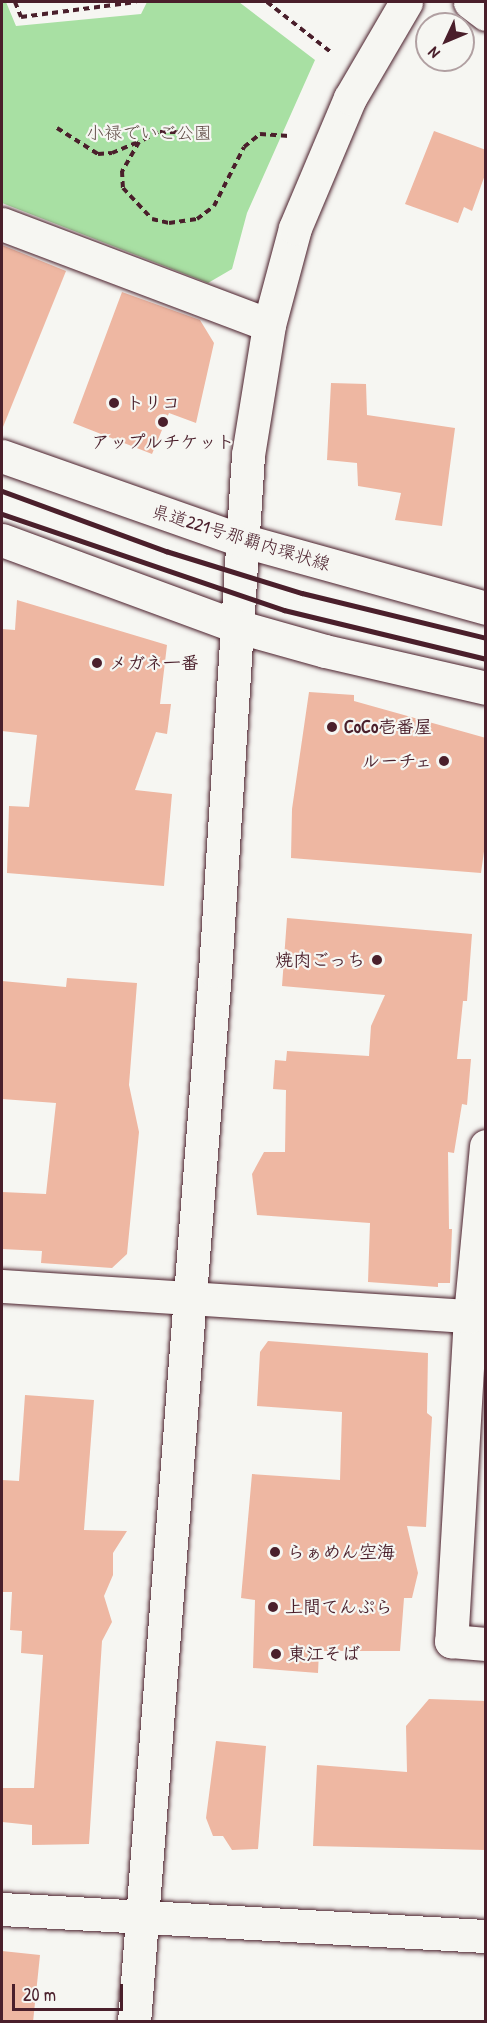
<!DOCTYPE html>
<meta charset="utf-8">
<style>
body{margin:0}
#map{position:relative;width:487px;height:2023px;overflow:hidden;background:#f6f6f2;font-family:"Patrick Hand","Klee One",sans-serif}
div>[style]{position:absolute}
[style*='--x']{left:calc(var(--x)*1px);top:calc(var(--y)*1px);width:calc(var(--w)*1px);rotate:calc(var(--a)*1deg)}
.green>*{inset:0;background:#a8e0a3}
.building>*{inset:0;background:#eeb7a2}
.path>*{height:4px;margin-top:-2px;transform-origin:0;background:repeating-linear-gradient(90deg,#4a1f2b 0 6px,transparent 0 10.5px)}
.roads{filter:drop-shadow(0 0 2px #4a1f2b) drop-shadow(0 0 2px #4a1f2b)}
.minor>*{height:33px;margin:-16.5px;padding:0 16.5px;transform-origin:16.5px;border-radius:16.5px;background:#f6f6f2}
.tertiary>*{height:33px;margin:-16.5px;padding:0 16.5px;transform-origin:16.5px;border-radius:16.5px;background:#f6f6f2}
.secondary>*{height:33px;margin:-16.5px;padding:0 16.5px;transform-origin:16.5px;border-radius:16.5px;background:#f6f6f2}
.rail>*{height:4.5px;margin:-2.25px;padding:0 2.25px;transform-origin:2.25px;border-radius:2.25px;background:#4a1f2b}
.dots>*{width:16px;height:16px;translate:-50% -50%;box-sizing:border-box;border:3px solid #f6f6f2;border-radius:50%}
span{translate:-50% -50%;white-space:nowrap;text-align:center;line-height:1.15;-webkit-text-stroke:4.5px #f6f6f2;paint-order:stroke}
.park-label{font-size:18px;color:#624f49}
.poi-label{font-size:18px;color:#4a1f2b;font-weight:700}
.left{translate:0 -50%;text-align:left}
.right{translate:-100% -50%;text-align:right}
.street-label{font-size:18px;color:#4a1f2b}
.frame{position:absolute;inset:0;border:3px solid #4a1f2b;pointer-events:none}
.north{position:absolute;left:415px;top:12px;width:60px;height:60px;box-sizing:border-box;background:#f6f6f2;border:2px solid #b1a0a2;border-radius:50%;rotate:226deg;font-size:16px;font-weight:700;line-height:24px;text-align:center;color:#4a1f2b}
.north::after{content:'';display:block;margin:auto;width:21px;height:27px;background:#4a1f2b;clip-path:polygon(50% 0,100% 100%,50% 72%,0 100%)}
.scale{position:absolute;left:12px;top:1984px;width:111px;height:27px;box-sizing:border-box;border:3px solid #4a1f2b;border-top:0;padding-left:8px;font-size:18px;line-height:21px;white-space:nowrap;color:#4a1f2b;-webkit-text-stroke:4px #f6f6f2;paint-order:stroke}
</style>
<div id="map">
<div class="green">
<div style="clip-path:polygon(2px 2px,6px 2px,16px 26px,141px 14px,147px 2px,239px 2px,315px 60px,247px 213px,232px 269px,208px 283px,2px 203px)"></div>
</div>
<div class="building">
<div style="clip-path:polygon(434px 131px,486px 150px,486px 172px,472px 211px,464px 207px,458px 223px,405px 204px)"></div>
<div style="clip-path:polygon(2px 245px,66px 271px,3px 427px,2px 427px)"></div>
<div style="clip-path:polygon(122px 292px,200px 320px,214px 343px,196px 423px,169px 413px,152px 454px,73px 423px)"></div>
<div style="clip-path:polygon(331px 383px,366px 384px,367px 415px,455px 428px,442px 526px,395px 520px,401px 493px,358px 486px,357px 463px,327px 460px)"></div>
<div style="clip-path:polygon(17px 600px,167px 645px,160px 704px,171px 704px,167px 734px,156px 732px,135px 790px,172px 794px,164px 886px,7px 873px,9px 806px,29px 807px,37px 735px,2px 731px,2px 629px,15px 630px)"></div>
<div style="clip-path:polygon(309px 692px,354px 695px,354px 701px,486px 738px,486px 837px,481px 873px,291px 858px,292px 809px)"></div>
<div style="clip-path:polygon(287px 918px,472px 934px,467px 1001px,463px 1001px,457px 1059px,471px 1059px,467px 1105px,462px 1104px,454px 1153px,448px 1152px,449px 1229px,452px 1229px,450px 1283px,438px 1283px,438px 1287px,368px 1282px,370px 1223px,257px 1215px,252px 1174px,264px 1152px,285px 1152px,286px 1090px,273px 1089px,275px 1060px,286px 1061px,287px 1051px,369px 1056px,371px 1026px,385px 995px,282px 986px)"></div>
<div style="clip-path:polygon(67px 978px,137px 983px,129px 1085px,139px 1132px,127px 1254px,112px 1268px,41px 1263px,42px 1251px,2px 1249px,2px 1192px,46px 1194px,56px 1103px,2px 1099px,2px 981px,66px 987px)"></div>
<div style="clip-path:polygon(268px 1341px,428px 1353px,427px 1413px,432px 1417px,426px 1527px,407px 1526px,418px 1573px,412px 1598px,404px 1598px,400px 1651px,319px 1651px,318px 1673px,253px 1668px,255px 1600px,241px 1598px,252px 1474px,340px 1480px,342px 1412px,257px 1406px,260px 1352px)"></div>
<div style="clip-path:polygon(25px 1395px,94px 1400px,84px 1530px,127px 1531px,113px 1553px,113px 1575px,104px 1596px,112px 1622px,102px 1641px,89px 1844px,32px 1845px,32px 1825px,2px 1822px,2px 1788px,34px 1788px,43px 1655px,21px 1653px,22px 1631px,10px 1630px,12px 1592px,2px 1592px,2px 1480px,19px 1481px)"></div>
<div style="clip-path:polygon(429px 1699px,486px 1701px,486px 1850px,313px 1846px,317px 1765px,407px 1772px,406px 1726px)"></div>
<div style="clip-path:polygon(216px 1741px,266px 1746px,258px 1849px,232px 1850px,223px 1836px,213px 1836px,206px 1818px)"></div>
<div style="clip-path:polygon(2px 1951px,40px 1955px,33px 2022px,2px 2022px)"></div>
</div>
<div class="path">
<div style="--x:15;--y:2;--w:16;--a:68"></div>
<div style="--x:21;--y:17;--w:116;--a:-7.4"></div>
<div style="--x:267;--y:2;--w:83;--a:38.1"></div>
<div style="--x:57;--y:128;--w:49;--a:32.4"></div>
<div style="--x:98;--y:154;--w:14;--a:-4"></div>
<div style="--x:112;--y:153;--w:28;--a:-23"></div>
<div style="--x:189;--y:137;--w:14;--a:-159"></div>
<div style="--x:176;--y:132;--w:18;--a:180"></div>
<div style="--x:158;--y:132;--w:21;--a:152"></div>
<div style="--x:139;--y:142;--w:34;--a:120"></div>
<div style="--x:122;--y:171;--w:17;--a:87"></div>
<div style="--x:123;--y:188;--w:42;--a:46.9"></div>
<div style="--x:152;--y:219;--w:17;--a:13"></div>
<div style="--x:169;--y:223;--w:28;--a:-8"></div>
<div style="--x:197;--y:219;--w:21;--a:-37"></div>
<div style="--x:214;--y:206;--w:66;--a:-63"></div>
<div style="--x:244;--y:147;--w:21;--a:-39"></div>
<div style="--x:260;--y:134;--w:29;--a:4"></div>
</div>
<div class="roads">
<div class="minor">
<div style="--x:470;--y:2;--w:20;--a:37"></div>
<div style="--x:2;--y:224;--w:285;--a:20.7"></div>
<div style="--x:486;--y:1146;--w:171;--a:95.4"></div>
<div style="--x:470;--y:1316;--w:326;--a:93.3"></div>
<div style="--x:451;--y:1641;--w:35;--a:5"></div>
<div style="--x:2;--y:1286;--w:469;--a:3.7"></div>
</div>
<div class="tertiary">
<div style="--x:2;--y:1909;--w:485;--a:3.2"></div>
<div style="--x:134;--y:2022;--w:1054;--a:-85.59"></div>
<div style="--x:215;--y:971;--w:517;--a:-86.34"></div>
<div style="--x:248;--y:455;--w:132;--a:-80.8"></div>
<div style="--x:269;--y:325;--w:100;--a:-75"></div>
<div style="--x:295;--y:228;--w:141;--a:-67.1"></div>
<div style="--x:350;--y:98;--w:111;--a:-59.7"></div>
</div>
<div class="secondary">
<div style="--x:2;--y:456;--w:253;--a:19.4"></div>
<div style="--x:241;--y:540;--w:254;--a:15.5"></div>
<div style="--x:2;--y:540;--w:249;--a:20.2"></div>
<div style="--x:236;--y:626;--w:92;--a:15.7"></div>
<div style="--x:325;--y:651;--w:165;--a:12.9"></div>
</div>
</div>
<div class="rail">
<div style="--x:2;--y:491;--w:175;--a:20.1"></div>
<div style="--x:166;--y:551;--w:142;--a:17.2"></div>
<div style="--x:302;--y:593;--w:189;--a:13.7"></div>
<div style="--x:2;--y:514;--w:298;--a:18.8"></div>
<div style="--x:284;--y:610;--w:208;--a:13.6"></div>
</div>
<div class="dots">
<div style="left:114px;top:403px;background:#4a1f2b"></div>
<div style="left:163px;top:422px;background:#4a1f2b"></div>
<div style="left:97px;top:663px;background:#4a1f2b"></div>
<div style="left:332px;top:727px;background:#4a1f2b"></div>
<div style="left:444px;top:761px;background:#4a1f2b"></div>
<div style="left:377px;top:960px;background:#4a1f2b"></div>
<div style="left:275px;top:1552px;background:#4a1f2b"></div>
<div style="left:273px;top:1607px;background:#4a1f2b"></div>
<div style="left:276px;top:1654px;background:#4a1f2b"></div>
</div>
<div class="park-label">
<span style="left:149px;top:133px">小禄でいご公園</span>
</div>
<div class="poi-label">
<span class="left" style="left:126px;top:403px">トリコ</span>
<span style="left:163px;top:442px">アップルチケット</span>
<span class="left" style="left:109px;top:663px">メガネ一番</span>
<span class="left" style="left:344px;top:727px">CoCo壱番屋</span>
<span class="right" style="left:432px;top:761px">ルーチェ</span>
<span class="right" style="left:365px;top:960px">焼肉ごっち</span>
<span class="left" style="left:287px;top:1552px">らぁめん空海</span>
<span class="left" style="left:285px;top:1607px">上間てんぷら</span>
<span class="left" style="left:288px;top:1654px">東江そば</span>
</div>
<div class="street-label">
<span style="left:241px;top:538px;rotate:17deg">県道221号那覇内環状線</span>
</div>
<div class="frame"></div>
<div class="north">N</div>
<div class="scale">20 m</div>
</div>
